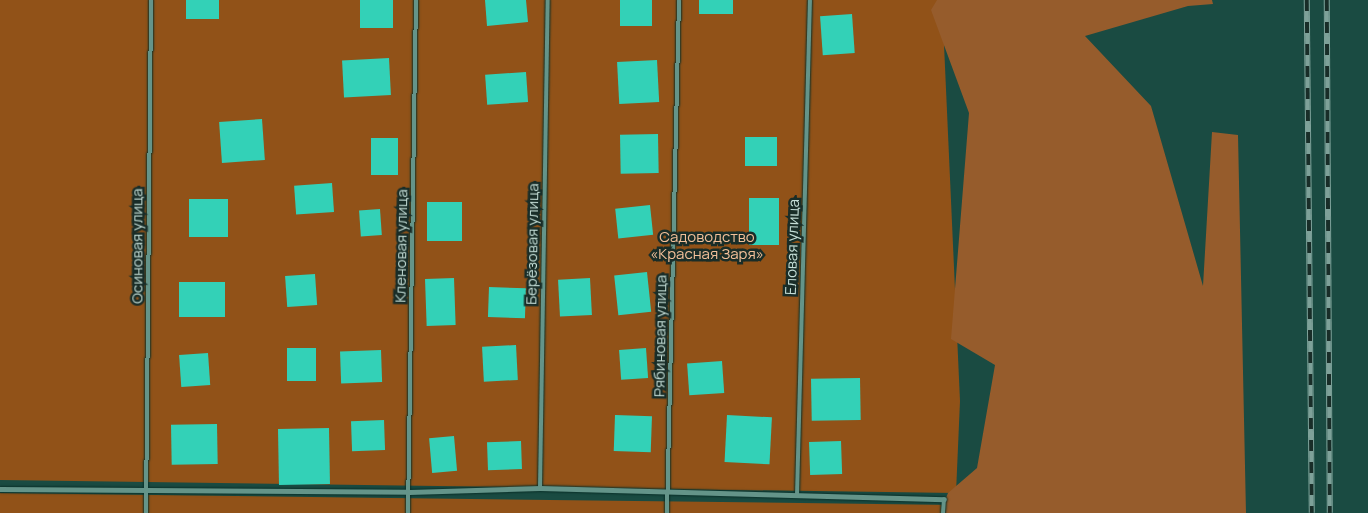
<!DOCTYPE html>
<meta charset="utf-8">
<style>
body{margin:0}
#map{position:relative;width:1368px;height:513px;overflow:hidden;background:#1a4b42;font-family:Manrope,sans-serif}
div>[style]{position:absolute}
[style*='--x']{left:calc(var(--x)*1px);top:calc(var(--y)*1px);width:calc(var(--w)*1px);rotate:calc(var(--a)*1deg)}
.green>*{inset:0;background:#915218}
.forest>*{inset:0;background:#965c2c}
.building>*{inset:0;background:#33d1b7;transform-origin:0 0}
.roads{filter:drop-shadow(0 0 1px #092f28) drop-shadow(0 0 1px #092f28)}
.service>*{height:4px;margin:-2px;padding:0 2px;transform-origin:2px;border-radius:2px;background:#649489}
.minor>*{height:5px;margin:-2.5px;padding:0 2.5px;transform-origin:2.5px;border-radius:2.5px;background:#649489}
.rail>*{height:5.5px;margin-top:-2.75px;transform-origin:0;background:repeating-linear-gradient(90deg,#192d28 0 11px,#7ea199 0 22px);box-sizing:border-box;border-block:1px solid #7ea199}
span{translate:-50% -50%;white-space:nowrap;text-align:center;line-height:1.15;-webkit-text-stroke:5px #192d28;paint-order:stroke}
.park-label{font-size:15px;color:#f3c099}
.street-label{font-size:15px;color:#c4ddd6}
</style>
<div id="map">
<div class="green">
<div style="clip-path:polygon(0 0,942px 0,960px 401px,956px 493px,0 480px)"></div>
<div style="clip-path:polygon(0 493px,955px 505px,955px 513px,0 513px)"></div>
</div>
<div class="forest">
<div style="clip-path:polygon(937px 0,1212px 0,1213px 4px,1188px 6px,1085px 36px,1151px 106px,1203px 286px,1212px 132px,1238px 135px,1246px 513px,940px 513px,948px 493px,977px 468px,995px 365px,951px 339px,969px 113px,931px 10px)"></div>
</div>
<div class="building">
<div style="left:186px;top:0;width:33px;height:19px"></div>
<div style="left:360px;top:0;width:33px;height:28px"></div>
<div style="clip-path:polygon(485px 0,526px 0,528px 22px,487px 26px)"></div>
<div style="left:620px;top:0;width:32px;height:26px"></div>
<div style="left:699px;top:0;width:34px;height:14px"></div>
<div style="left:852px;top:14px;width:39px;height:32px;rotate:86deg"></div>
<div style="left:389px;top:58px;width:37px;height:47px;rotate:87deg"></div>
<div style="left:657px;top:60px;width:42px;height:40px;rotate:87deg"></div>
<div style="left:526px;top:72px;width:30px;height:41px;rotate:86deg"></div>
<div style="left:262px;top:119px;width:41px;height:43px;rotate:86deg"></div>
<div style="left:658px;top:134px;width:39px;height:38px;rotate:89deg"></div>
<div style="left:745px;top:137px;width:32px;height:29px"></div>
<div style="left:371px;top:138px;width:27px;height:37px"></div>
<div style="left:332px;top:183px;width:29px;height:38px;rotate:86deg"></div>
<div style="left:749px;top:198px;width:30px;height:47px"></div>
<div style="left:189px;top:199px;width:39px;height:38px"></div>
<div style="left:427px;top:202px;width:35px;height:39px"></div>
<div style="left:650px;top:205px;width:30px;height:35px;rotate:84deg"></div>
<div style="left:380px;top:209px;width:26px;height:21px;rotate:86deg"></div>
<div style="left:647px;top:272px;width:40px;height:33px;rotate:84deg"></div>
<div style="left:315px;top:274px;width:31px;height:30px;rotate:86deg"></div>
<div style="left:454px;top:278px;width:47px;height:29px;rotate:88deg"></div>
<div style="left:590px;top:278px;width:37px;height:32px;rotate:87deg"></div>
<div style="left:225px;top:282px;width:35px;height:46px;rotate:90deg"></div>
<div style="left:489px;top:287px;width:37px;height:30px;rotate:2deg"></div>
<div style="left:516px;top:345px;width:35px;height:34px;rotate:87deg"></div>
<div style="left:287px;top:348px;width:29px;height:33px"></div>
<div style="left:646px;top:348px;width:30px;height:27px;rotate:86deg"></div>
<div style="left:381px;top:350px;width:32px;height:41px;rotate:88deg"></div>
<div style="left:208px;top:353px;width:32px;height:29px;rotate:86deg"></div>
<div style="left:722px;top:361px;width:32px;height:35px;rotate:86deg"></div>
<div style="left:860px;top:378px;width:42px;height:49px;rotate:89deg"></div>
<div style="left:615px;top:415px;width:37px;height:36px;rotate:2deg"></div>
<div style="left:727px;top:415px;width:45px;height:47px;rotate:3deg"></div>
<div style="left:384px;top:420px;width:30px;height:33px;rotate:88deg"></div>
<div style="left:217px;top:424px;width:40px;height:46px;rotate:89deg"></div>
<div style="left:329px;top:428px;width:56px;height:51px;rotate:89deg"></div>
<div style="left:454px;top:436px;width:35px;height:25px;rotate:85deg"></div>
<div style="left:521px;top:441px;width:28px;height:34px;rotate:88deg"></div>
<div style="left:841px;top:441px;width:33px;height:32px;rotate:88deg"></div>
</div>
<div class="roads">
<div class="service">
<div style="--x:540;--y:488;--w:488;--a:-89.1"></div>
<div style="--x:797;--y:495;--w:495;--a:-88.5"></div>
<div style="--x:146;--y:513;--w:513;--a:-89.44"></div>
<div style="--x:408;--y:513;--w:513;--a:-89.11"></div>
<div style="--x:667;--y:513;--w:513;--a:-88.66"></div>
<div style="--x:943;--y:513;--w:14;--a:-86"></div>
</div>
<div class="minor">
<div style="--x:0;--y:489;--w:409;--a:0.4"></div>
<div style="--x:409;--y:492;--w:131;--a:-1.7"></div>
<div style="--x:540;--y:488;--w:404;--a:1.6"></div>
</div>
</div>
<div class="rail">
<div style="--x:1307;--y:0;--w:513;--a:89.44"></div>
<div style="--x:1327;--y:0;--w:513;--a:89.66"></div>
</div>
<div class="park-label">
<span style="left:707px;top:245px">Садоводство<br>«Красная Заря»</span>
</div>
<div class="street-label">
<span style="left:532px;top:244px;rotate:-89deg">Берёзовая улица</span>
<span style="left:137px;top:246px;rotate:-90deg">Осиновая улица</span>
<span style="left:401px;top:246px;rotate:-89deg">Кленовая улица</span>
<span style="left:792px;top:247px;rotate:-88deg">Еловая улица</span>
<span style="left:660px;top:336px;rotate:-89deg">Рябиновая улица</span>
</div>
</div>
